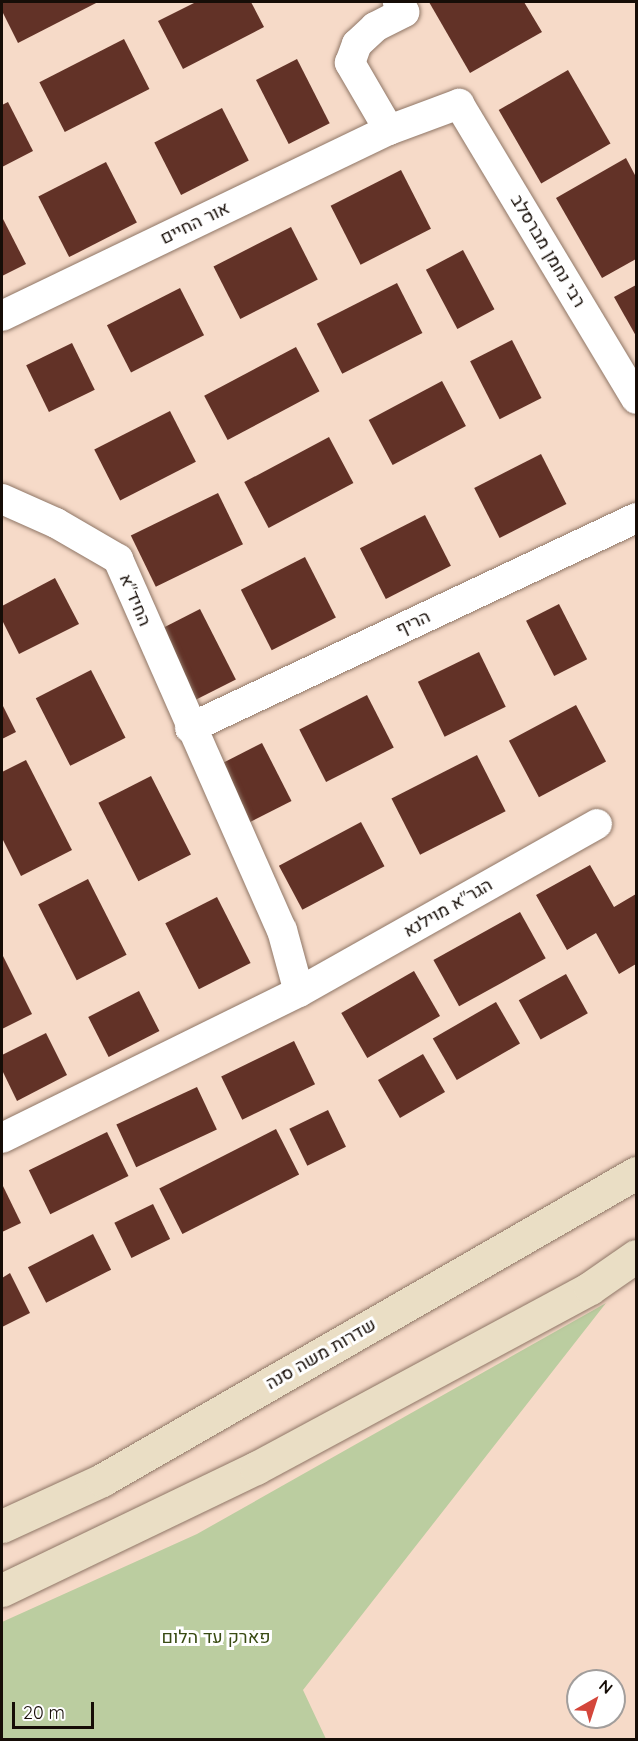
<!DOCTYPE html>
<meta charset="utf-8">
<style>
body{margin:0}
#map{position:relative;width:638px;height:1741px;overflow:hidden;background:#f6dac8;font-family:Quicksand,Heebo,sans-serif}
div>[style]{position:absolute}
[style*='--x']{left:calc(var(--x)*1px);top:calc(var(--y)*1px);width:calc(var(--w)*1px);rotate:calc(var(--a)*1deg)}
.green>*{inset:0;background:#bbcda0}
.building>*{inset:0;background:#623227;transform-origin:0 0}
.roads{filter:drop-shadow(0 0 2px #8f7666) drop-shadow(0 0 2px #8f7666)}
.street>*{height:30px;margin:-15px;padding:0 15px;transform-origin:15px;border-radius:15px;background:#fff}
.secondary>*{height:33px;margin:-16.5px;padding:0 16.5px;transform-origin:16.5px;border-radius:16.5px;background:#eadec5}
span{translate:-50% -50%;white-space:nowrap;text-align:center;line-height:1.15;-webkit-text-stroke:6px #fff;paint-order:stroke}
.street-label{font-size:18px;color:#160d07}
.park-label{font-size:18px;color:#394b13}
.frame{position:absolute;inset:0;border:3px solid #160d07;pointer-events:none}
.north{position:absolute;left:566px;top:1669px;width:60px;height:60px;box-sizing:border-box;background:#fff;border:2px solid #a29e9c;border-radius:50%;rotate:39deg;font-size:16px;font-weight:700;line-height:24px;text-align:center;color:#160d07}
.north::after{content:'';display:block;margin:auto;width:21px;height:27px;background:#d4463b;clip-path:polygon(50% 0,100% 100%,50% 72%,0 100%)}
.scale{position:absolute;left:12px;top:1702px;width:82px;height:27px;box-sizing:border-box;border:3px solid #160d07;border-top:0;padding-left:8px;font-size:18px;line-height:21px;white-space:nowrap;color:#160d07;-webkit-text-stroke:4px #fff;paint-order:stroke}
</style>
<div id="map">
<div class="green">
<div style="clip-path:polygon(606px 1303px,303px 1690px,326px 1739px,2px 1739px,2px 1622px,197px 1534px)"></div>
</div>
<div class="building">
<div style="clip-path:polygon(2px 2px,98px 2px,18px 43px,2px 11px)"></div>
<div style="clip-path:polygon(196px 2px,251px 2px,264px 27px,183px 69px,158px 21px)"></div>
<div style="clip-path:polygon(429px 2px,524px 2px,542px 32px,470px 73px)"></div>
<div style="left:124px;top:39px;width:56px;height:95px;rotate:63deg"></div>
<div style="left:297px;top:59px;width:72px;height:46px;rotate:63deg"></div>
<div style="left:568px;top:70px;width:85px;height:80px;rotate:60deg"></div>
<div style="clip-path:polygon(8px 102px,33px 151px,2px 167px,2px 105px)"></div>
<div style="left:222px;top:108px;width:59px;height:76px;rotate:63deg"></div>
<div style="clip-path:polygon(626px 158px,636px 177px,636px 259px,602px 278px,556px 198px)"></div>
<div style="left:106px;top:162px;width:68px;height:76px;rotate:63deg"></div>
<div style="left:401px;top:170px;width:66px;height:79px;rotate:63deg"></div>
<div style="clip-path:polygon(2px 217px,26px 264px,2px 276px)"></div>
<div style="left:291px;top:227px;width:59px;height:87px;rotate:63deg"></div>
<div style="left:463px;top:250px;width:67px;height:42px;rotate:62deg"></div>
<div style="left:397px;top:283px;width:56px;height:90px;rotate:63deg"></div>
<div style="clip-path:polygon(636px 285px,636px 336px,614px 297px)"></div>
<div style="left:180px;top:288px;width:53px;height:82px;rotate:63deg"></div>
<div style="left:512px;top:340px;width:65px;height:47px;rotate:63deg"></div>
<div style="left:72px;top:343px;width:52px;height:51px;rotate:64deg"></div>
<div style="left:296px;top:347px;width:50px;height:104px;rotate:62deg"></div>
<div style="left:442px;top:381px;width:51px;height:83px;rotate:62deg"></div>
<div style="left:170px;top:411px;width:57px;height:85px;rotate:63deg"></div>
<div style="left:329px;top:437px;width:52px;height:96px;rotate:62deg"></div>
<div style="left:541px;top:454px;width:56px;height:75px;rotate:63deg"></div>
<div style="left:218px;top:493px;width:57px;height:97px;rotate:64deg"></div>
<div style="left:425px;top:515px;width:57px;height:73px;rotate:63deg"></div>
<div style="left:305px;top:557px;width:68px;height:72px;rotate:63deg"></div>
<div style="clip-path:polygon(55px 578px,79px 624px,19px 654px,2px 620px,2px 606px)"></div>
<div style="left:559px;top:604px;width:62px;height:37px;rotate:63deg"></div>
<div style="left:200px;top:609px;width:79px;height:45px;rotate:63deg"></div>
<div style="left:479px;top:652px;width:61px;height:68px;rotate:64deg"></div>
<div style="left:91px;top:670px;width:76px;height:62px;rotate:63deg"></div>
<div style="left:367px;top:695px;width:59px;height:76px;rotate:63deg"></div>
<div style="clip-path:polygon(2px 704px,16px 732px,2px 739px)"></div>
<div style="left:576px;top:705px;width:64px;height:76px;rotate:62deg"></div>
<div style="left:262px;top:743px;width:65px;height:55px;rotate:63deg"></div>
<div style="left:477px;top:755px;width:63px;height:96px;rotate:63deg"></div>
<div style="clip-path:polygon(26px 760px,72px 850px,21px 876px,2px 838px,2px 772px)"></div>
<div style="left:151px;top:776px;width:88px;height:59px;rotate:63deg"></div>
<div style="left:361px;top:822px;width:50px;height:93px;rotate:62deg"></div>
<div style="clip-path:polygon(590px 865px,614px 907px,636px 894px,636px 964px,619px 974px,596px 933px,567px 950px,536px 895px)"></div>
<div style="left:88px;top:879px;width:85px;height:56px;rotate:63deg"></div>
<div style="left:217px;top:897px;width:74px;height:58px;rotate:63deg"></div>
<div style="left:520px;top:912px;width:53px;height:99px;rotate:61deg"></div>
<div style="clip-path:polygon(2px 954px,32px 1014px,2px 1029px)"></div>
<div style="left:414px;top:971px;width:52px;height:84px;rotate:60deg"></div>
<div style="left:566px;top:974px;width:45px;height:54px;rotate:61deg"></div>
<div style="left:139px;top:991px;width:45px;height:57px;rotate:63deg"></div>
<div style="left:496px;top:1002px;width:48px;height:73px;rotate:60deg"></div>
<div style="clip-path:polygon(46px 1033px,67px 1075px,17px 1101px,2px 1070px,2px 1055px)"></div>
<div style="left:294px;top:1041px;width:48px;height:81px;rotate:64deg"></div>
<div style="left:423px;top:1054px;width:44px;height:52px;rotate:60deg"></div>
<div style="left:197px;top:1087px;width:47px;height:89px;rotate:65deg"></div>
<div style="left:328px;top:1110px;width:41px;height:43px;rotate:64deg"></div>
<div style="left:276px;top:1129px;width:51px;height:131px;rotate:63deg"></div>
<div style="left:107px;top:1132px;width:49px;height:87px;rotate:64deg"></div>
<div style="clip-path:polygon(2px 1184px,21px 1223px,2px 1232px)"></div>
<div style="left:153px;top:1204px;width:39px;height:43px;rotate:64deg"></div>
<div style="left:93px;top:1234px;width:40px;height:73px;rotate:63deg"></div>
<div style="clip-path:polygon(10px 1273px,30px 1313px,2px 1327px,2px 1278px)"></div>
</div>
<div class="roads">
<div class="street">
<div style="--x:389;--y:130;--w:78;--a:-120.2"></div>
<div style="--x:350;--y:63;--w:20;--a:-70"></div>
<div style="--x:357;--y:44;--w:25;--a:-43"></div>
<div style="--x:375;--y:27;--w:33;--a:-27"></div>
<div style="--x:404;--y:12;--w:12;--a:-121"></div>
<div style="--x:2;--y:316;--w:429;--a:-25.7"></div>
<div style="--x:389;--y:130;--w:75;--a:-20.4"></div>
<div style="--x:459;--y:104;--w:344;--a:59"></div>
<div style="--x:2;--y:499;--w:59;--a:24"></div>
<div style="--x:56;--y:523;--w:72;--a:30.1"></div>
<div style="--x:118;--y:559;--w:406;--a:66.2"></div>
<div style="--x:282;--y:930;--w:64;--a:74.7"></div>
<div style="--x:190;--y:728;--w:493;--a:-25.2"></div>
<div style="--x:2;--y:1138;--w:331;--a:-26.2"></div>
<div style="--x:299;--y:992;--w:342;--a:-29.4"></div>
</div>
<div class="secondary">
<div style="--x:2;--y:1526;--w:110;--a:-24.7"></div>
<div style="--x:102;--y:1480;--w:616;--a:-29.89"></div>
<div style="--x:2;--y:1590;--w:282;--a:-25.7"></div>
<div style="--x:256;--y:1468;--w:379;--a:-28.3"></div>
<div style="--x:590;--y:1288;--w:56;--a:-34.8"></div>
</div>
</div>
<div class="street-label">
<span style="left:195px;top:223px;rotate:-26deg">אור החיים</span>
<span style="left:548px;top:251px;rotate:59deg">רבי נחמן מברסלב</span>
<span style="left:135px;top:600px;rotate:67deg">החיד"א</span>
<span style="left:413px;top:623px;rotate:-25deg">הריף</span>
<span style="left:448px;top:908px;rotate:-30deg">הגר"א מוילנא</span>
<span style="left:321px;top:1354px;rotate:-30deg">שדרות משה סנה</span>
</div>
<div class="park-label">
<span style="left:216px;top:1637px">פארק עד הלום</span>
</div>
<div class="frame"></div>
<div class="north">N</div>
<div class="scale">20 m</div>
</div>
